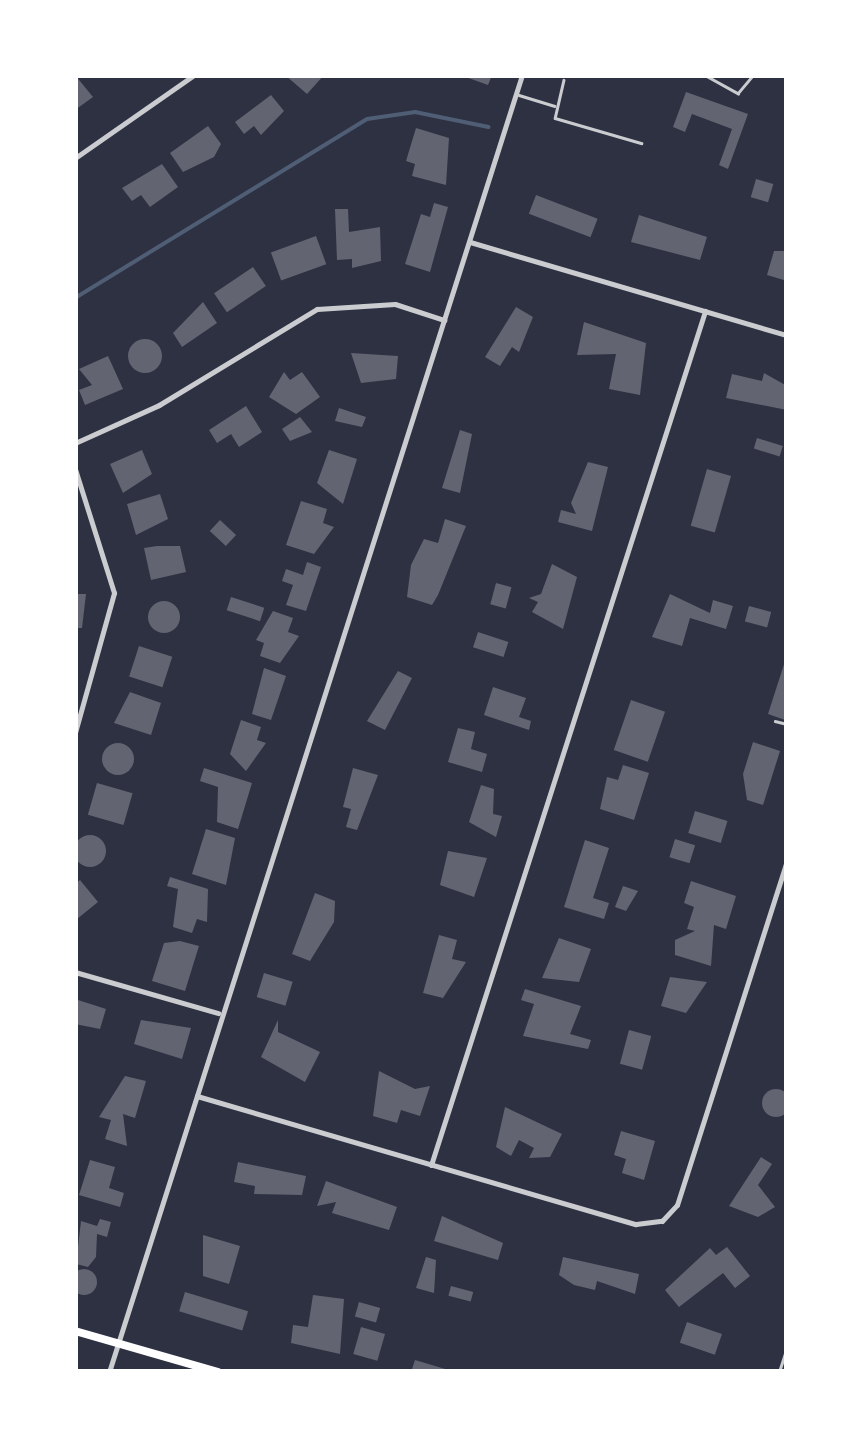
<!DOCTYPE html>
<style>
body{margin:0}
#map{position:relative;width:862px;height:1447px;overflow:hidden;background:#2d3142;font-family:"Archivo Narrow",sans-serif}
div>[style]{position:absolute}
[style*='--x']{left:calc(var(--x)*1px);top:calc(var(--y)*1px);width:calc(var(--w)*1px);rotate:calc(var(--a)*1deg)}
.stream>*{height:4px;margin:-2px;padding:0 2px;transform-origin:2px;border-radius:2px;background:#4f5d75}
.building>*{inset:0;background:#626471;transform-origin:0 0}
.round{border-radius:50%}
.service>*{height:2.5px;margin:-1.25px;padding:0 1.25px;transform-origin:1.25px;border-radius:1.25px;background:#caccd0}
.minor>*{height:5px;margin:-2.5px;padding:0 2.5px;transform-origin:2.5px;border-radius:2.5px;background:#caccd0}
.secondary>*{height:8px;margin:-4px;padding:0 4px;transform-origin:4px;border-radius:4px;background:#fff}
span{translate:-50% -50%;white-space:nowrap;text-align:center;line-height:1.15;-webkit-text-stroke:8px #fff;paint-order:stroke}
.frame{position:absolute;inset:0;border:78px solid #fff;pointer-events:none}
</style>
<div id="map">
<div class="stream">
<div style="--x:75;--y:298;--w:342;--a:-31.5"></div>
<div style="--x:367;--y:119;--w:49;--a:-8.3"></div>
<div style="--x:415;--y:112;--w:75;--a:11.6"></div>
</div>
<div class="building">
<div style="clip-path:polygon(75px 75px,93px 97px,75px 110px)"></div>
<div style="clip-path:polygon(285px 75px,324px 75px,307px 94px)"></div>
<div style="clip-path:polygon(460px 75px,492px 75px,488px 85px)"></div>
<div style="clip-path:polygon(686px 92px,748px 114px,728px 169px,719px 165px,732px 129px,692px 114px,685px 132px,673px 127px)"></div>
<div style="clip-path:polygon(271px 95px,284px 111px,261px 135px,254px 126px,244px 134px,235px 122px)"></div>
<div style="clip-path:polygon(208px 126px,221px 144px,214px 157px,183px 172px,170px 153px)"></div>
<div style="clip-path:polygon(416px 128px,449px 138px,446px 185px,412px 176px,415px 164px,406px 161px)"></div>
<div style="clip-path:polygon(162px 164px,178px 187px,150px 207px,141px 195px,132px 201px,122px 188px)"></div>
<div style="left:756px;top:179px;width:18px;height:19px;rotate:16deg"></div>
<div style="left:536px;top:195px;width:66px;height:20px;rotate:21deg"></div>
<div style="clip-path:polygon(434px 203px,448px 207px,430px 272px,405px 264px,421px 214px,430px 217px)"></div>
<div style="clip-path:polygon(335px 209px,348px 209px,349px 232px,380px 227px,381px 261px,352px 268px,352px 259px,337px 260px)"></div>
<div style="clip-path:polygon(639px 215px,707px 237px,700px 260px,631px 242px)"></div>
<div style="left:316px;top:236px;width:30px;height:48px;rotate:70deg"></div>
<div style="clip-path:polygon(774px 251px,787px 251px,787px 281px,767px 275px)"></div>
<div style="left:253px;top:267px;width:23px;height:47px;rotate:56deg"></div>
<div style="clip-path:polygon(203px 302px,217px 323px,182px 347px,173px 333px)"></div>
<div style="clip-path:polygon(516px 307px,533px 317px,519px 352px,512px 347px,500px 366px,485px 357px)"></div>
<div style="clip-path:polygon(584px 322px,646px 343px,640px 395px,609px 389px,616px 354px,577px 355px)"></div>
<div class="round" style="left:128px;top:339px;width:34px;height:34px"></div>
<div style="clip-path:polygon(351px 353px,398px 356px,396px 379px,361px 383px)"></div>
<div style="clip-path:polygon(108px 356px,123px 389px,85px 405px,79px 390px,92px 385px,79px 369px)"></div>
<div style="clip-path:polygon(284px 372px,290px 380px,302px 372px,320px 397px,296px 414px,269px 397px)"></div>
<div style="clip-path:polygon(764px 373px,787px 386px,787px 410px,726px 398px,732px 374px,762px 381px)"></div>
<div style="clip-path:polygon(246px 406px,262px 432px,239px 447px,231px 434px,217px 443px,209px 430px)"></div>
<div style="clip-path:polygon(339px 408px,366px 417px,362px 427px,335px 421px)"></div>
<div style="clip-path:polygon(300px 417px,312px 432px,290px 441px,282px 429px)"></div>
<div style="clip-path:polygon(460px 430px,472px 434px,460px 493px,442px 488px)"></div>
<div style="left:757px;top:438px;width:27px;height:11px;rotate:17deg"></div>
<div style="clip-path:polygon(142px 450px,152px 474px,123px 493px,110px 464px)"></div>
<div style="clip-path:polygon(329px 450px,357px 459px,343px 504px,317px 483px)"></div>
<div style="clip-path:polygon(588px 462px,608px 467px,592px 531px,558px 522px,561px 510px,576px 514px,571px 503px)"></div>
<div style="left:707px;top:469px;width:25px;height:59px;rotate:16deg"></div>
<div style="clip-path:polygon(160px 494px,168px 519px,136px 535px,127px 504px)"></div>
<div style="clip-path:polygon(301px 501px,327px 509px,323px 523px,334px 527px,314px 554px,286px 545px)"></div>
<div style="clip-path:polygon(445px 519px,466px 526px,438px 595px,432px 605px,407px 597px,411px 565px,424px 539px,438px 543px)"></div>
<div style="left:220px;top:520px;width:22px;height:15px;rotate:43deg"></div>
<div style="clip-path:polygon(157px 546px,180px 546px,186px 572px,151px 580px,144px 548px)"></div>
<div style="clip-path:polygon(307px 562px,321px 567px,306px 611px,286px 605px,293px 585px,282px 581px,286px 569px,303px 575px)"></div>
<div style="clip-path:polygon(552px 564px,577px 577px,563px 629px,532px 612px,538px 602px,529px 598px,541px 594px)"></div>
<div style="left:496px;top:583px;width:16px;height:22px;rotate:15deg"></div>
<div style="clip-path:polygon(75px 594px,86px 594px,82px 628px,75px 628px)"></div>
<div style="clip-path:polygon(670px 594px,710px 613px,713px 600px,733px 606px,726px 629px,690px 618px,682px 646px,652px 637px)"></div>
<div style="left:231px;top:597px;width:35px;height:14px;rotate:18deg"></div>
<div class="round" style="left:148px;top:601px;width:32px;height:32px"></div>
<div style="left:749px;top:606px;width:23px;height:16px;rotate:15deg"></div>
<div style="clip-path:polygon(273px 611px,293px 618px,288px 632px,299px 636px,280px 663px,260px 656px,264px 643px,256px 640px)"></div>
<div style="left:478px;top:632px;width:32px;height:16px;rotate:18deg"></div>
<div style="left:139px;top:646px;width:35px;height:32px;rotate:18deg"></div>
<div style="clip-path:polygon(786px 658px,787px 715px,785px 720px,768px 714px)"></div>
<div style="clip-path:polygon(264px 668px,286px 676px,271px 720px,252px 714px)"></div>
<div style="clip-path:polygon(398px 671px,412px 678px,385px 730px,367px 721px)"></div>
<div style="clip-path:polygon(493px 687px,526px 698px,519px 717px,531px 721px,529px 730px,484px 715px)"></div>
<div style="clip-path:polygon(130px 692px,161px 703px,151px 735px,114px 723px)"></div>
<div style="left:631px;top:700px;width:36px;height:53px;rotate:19deg"></div>
<div style="clip-path:polygon(241px 720px,261px 727px,257px 740px,266px 743px,246px 771px,230px 754px)"></div>
<div style="clip-path:polygon(458px 728px,475px 732px,471px 749px,487px 754px,482px 772px,448px 762px)"></div>
<div style="clip-path:polygon(753px 742px,780px 751px,763px 805px,747px 800px,743px 774px)"></div>
<div class="round" style="left:102px;top:743px;width:32px;height:32px"></div>
<div style="clip-path:polygon(623px 765px,649px 773px,634px 820px,600px 809px,607px 777px,618px 780px)"></div>
<div style="clip-path:polygon(204px 768px,252px 783px,238px 829px,217px 822px,218px 787px,200px 781px)"></div>
<div style="clip-path:polygon(353px 768px,378px 775px,357px 830px,346px 827px,351px 809px,343px 807px)"></div>
<div style="left:97px;top:783px;width:37px;height:33px;rotate:16deg"></div>
<div style="clip-path:polygon(481px 785px,494px 789px,493px 814px,502px 816px,496px 837px,469px 822px)"></div>
<div style="left:695px;top:811px;width:34px;height:23px;rotate:17deg"></div>
<div style="clip-path:polygon(206px 829px,235px 838px,226px 885px,192px 874px)"></div>
<div class="round" style="left:74px;top:835px;width:32px;height:32px"></div>
<div style="left:675px;top:839px;width:21px;height:19px;rotate:17deg"></div>
<div style="clip-path:polygon(585px 840px,609px 848px,593px 898px,609px 903px,604px 919px,564px 907px)"></div>
<div style="clip-path:polygon(448px 851px,487px 858px,474px 897px,440px 885px)"></div>
<div style="clip-path:polygon(170px 877px,208px 889px,207px 922px,197px 919px,192px 933px,173px 927px,178px 889px,167px 886px)"></div>
<div style="clip-path:polygon(80px 880px,98px 902px,77px 919px,75px 884px)"></div>
<div style="clip-path:polygon(691px 881px,736px 896px,726px 929px,714px 925px,711px 966px,675px 955px,675px 940px,695px 931px,687px 929px,694px 907px,684px 903px)"></div>
<div style="clip-path:polygon(623px 886px,638px 891px,626px 911px,615px 907px)"></div>
<div style="clip-path:polygon(315px 893px,335px 901px,334px 922px,310px 961px,292px 954px)"></div>
<div style="clip-path:polygon(439px 935px,457px 940px,452px 959px,466px 962px,443px 998px,423px 993px)"></div>
<div style="clip-path:polygon(559px 938px,591px 949px,579px 982px,542px 978px)"></div>
<div style="clip-path:polygon(180px 941px,199px 946px,185px 991px,152px 981px,164px 943px)"></div>
<div style="left:264px;top:973px;width:30px;height:25px;rotate:17deg"></div>
<div style="clip-path:polygon(670px 977px,707px 982px,686px 1013px,661px 1006px)"></div>
<div style="clip-path:polygon(525px 989px,581px 1006px,570px 1034px,591px 1040px,588px 1049px,523px 1036px,534px 1004px,521px 1000px)"></div>
<div style="clip-path:polygon(75px 999px,106px 1009px,100px 1029px,75px 1024px)"></div>
<div style="clip-path:polygon(141px 1020px,191px 1028px,182px 1059px,134px 1044px)"></div>
<div style="clip-path:polygon(278px 1020px,278px 1032px,320px 1052px,305px 1082px,261px 1057px)"></div>
<div style="left:629px;top:1030px;width:23px;height:35px;rotate:15deg"></div>
<div style="clip-path:polygon(379px 1071px,415px 1089px,430px 1086px,420px 1116px,401px 1110px,397px 1123px,373px 1116px)"></div>
<div style="clip-path:polygon(125px 1076px,146px 1081px,135px 1118px,123px 1114px,127px 1146px,105px 1139px,111px 1120px,99px 1117px)"></div>
<div class="round" style="left:762px;top:1089px;width:28px;height:28px"></div>
<div style="clip-path:polygon(505px 1107px,562px 1134px,550px 1157px,529px 1158px,534px 1148px,519px 1140px,511px 1156px,496px 1147px)"></div>
<div style="clip-path:polygon(621px 1131px,655px 1141px,644px 1180px,622px 1173px,626px 1159px,614px 1155px)"></div>
<div style="clip-path:polygon(761px 1157px,772px 1164px,758px 1185px,775px 1207px,758px 1217px,729px 1206px)"></div>
<div style="clip-path:polygon(90px 1160px,115px 1167px,109px 1188px,124px 1193px,120px 1207px,79px 1195px)"></div>
<div style="clip-path:polygon(238px 1162px,306px 1176px,302px 1195px,254px 1194px,255px 1186px,234px 1182px)"></div>
<div style="clip-path:polygon(326px 1181px,397px 1207px,389px 1230px,332px 1213px,336px 1202px,317px 1206px)"></div>
<div style="clip-path:polygon(442px 1216px,503px 1243px,498px 1260px,434px 1241px)"></div>
<div style="clip-path:polygon(100px 1219px,111px 1222px,107px 1237px,97px 1234px,96px 1257px,88px 1267px,76px 1264px,81px 1221px,97px 1226px)"></div>
<div style="clip-path:polygon(203px 1235px,240px 1246px,229px 1284px,203px 1276px)"></div>
<div style="clip-path:polygon(727px 1247px,750px 1276px,735px 1288px,723px 1273px,679px 1307px,665px 1290px,710px 1248px,716px 1255px)"></div>
<div style="clip-path:polygon(426px 1257px,436px 1260px,434px 1293px,416px 1288px)"></div>
<div style="clip-path:polygon(563px 1257px,639px 1274px,635px 1294px,597px 1281px,595px 1290px,574px 1285px,559px 1275px)"></div>
<div class="round" style="left:71px;top:1269px;width:26px;height:26px"></div>
<div style="left:451px;top:1286px;width:23px;height:10px;rotate:15deg"></div>
<div style="left:185px;top:1292px;width:66px;height:20px;rotate:17deg"></div>
<div style="clip-path:polygon(313px 1295px,344px 1299px,340px 1354px,291px 1343px,293px 1325px,308px 1327px)"></div>
<div style="left:359px;top:1302px;width:22px;height:15px;rotate:16deg"></div>
<div style="left:687px;top:1322px;width:37px;height:22px;rotate:19deg"></div>
<div style="left:361px;top:1327px;width:25px;height:28px;rotate:16deg"></div>
<div style="clip-path:polygon(415px 1360px,452px 1371px,452px 1372px,411px 1372px)"></div>
</div>
<div class="service">
<div style="--x:705;--y:75;--w:38;--a:29"></div>
<div style="--x:738;--y:93;--w:23;--a:-50"></div>
<div style="--x:564;--y:80;--w:39;--a:103"></div>
<div style="--x:555;--y:118;--w:90;--a:16.2"></div>
<div style="--x:519;--y:95;--w:37;--a:17"></div>
<div style="--x:775;--y:721;--w:12;--a:14"></div>
<div style="--x:779;--y:1372;--w:25;--a:-72"></div>
</div>
<div class="minor">
<div style="--x:75;--y:158;--w:145;--a:-34.9"></div>
<div style="--x:470;--y:242;--w:330;--a:16.4"></div>
<div style="--x:75;--y:443;--w:92;--a:-24.3"></div>
<div style="--x:159;--y:405;--w:185;--a:-31.3"></div>
<div style="--x:317;--y:309;--w:78;--a:-3.7"></div>
<div style="--x:395;--y:304;--w:52;--a:18.1"></div>
<div style="--x:75;--y:469;--w:130;--a:72.5"></div>
<div style="--x:114;--y:593;--w:145;--a:105.6"></div>
<div style="--x:75;--y:972;--w:149;--a:16"></div>
<div style="--x:197;--y:1096;--w:457;--a:16.3"></div>
<div style="--x:636;--y:1224;--w:26;--a:-7"></div>
<div style="--x:662;--y:1221;--w:22;--a:-47"></div>
<div style="--x:677;--y:1205;--w:362;--a:-72.3"></div>
<div style="--x:431;--y:1165;--w:897;--a:-72.21"></div>
<div style="--x:109;--y:1372;--w:1361;--a:-72.34"></div>
</div>
<div class="secondary">
<div style="--x:75;--y:1331;--w:149;--a:16"></div>
</div>
<div class="frame"></div>
</div>
